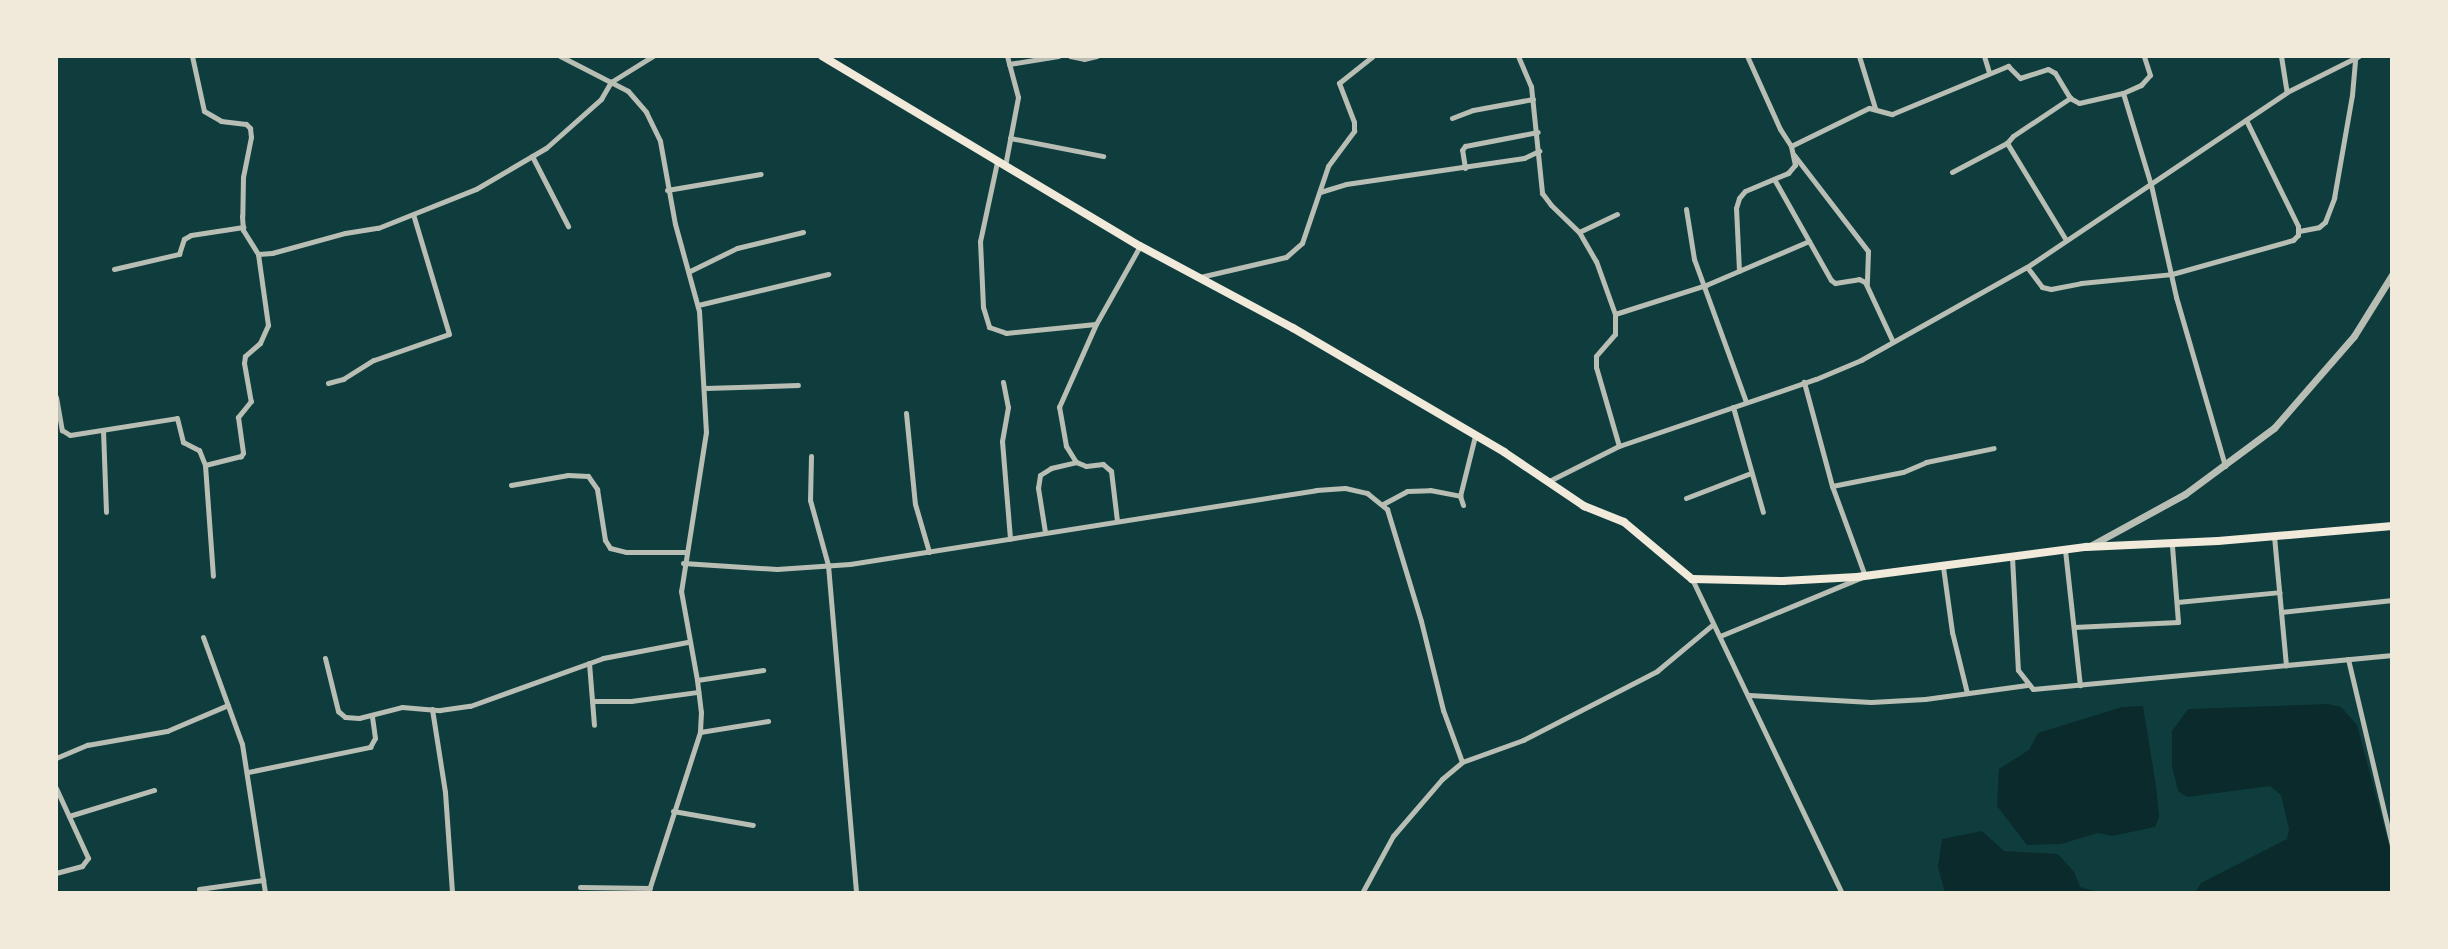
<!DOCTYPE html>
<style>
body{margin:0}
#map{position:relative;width:2448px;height:949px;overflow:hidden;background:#0f3d3e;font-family:"Exo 2",sans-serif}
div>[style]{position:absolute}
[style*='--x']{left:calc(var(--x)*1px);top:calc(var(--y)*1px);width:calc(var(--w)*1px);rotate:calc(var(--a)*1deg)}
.water>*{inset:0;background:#0a2a2b}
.minor>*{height:5px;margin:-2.5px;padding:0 2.5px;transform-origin:2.5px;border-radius:2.5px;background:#b8beb3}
.tertiary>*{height:7px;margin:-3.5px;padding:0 3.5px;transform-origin:3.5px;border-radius:3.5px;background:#b8beb3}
.secondary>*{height:8px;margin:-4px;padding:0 4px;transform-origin:4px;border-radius:4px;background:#f1e9da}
span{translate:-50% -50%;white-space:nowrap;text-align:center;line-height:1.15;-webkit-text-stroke:7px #f1e9da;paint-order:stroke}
.frame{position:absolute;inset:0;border:58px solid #f1e9da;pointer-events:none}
</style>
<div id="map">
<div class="water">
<div style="clip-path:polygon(2328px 704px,2341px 707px,2357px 725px,2392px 856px,2392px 893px,2195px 893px,2201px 883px,2287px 839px,2289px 829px,2281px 795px,2270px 786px,2187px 797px,2178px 791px,2172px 766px,2172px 731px,2188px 709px)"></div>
<div style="clip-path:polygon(2143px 706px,2156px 786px,2159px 817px,2155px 827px,2112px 836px,2098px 833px,2061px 844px,2027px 845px,1997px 806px,1999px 769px,2029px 750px,2038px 733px,2122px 707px)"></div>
<div style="clip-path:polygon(1982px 831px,2004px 851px,2058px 854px,2074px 872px,2080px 887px,2103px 893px,1945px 893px,1938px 867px,1942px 839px)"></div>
</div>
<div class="minor">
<div style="--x:192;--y:56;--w:56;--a:77.7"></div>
<div style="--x:204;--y:111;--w:20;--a:30"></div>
<div style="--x:221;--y:121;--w:25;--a:7"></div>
<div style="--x:246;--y:124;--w:6;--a:45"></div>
<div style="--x:250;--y:128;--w:9;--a:84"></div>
<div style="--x:251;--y:137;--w:41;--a:101.3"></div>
<div style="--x:243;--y:177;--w:39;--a:91"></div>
<div style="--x:242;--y:216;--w:14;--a:86"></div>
<div style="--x:243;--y:230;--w:28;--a:58"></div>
<div style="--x:258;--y:254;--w:72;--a:82"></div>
<div style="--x:268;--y:325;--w:20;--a:114"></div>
<div style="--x:260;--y:343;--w:20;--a:139"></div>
<div style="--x:245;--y:356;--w:7;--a:98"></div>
<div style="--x:244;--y:363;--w:39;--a:80"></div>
<div style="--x:251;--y:401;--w:21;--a:129"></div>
<div style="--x:238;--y:417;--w:36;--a:82"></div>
<div style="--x:243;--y:453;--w:4;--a:124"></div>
<div style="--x:241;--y:456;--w:37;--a:166"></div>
<div style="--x:205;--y:465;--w:111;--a:85.9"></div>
<div style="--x:560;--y:56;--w:76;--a:27.2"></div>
<div style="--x:628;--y:91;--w:28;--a:49"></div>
<div style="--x:646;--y:112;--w:32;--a:64"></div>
<div style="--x:660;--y:141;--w:84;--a:79.8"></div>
<div style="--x:675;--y:224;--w:90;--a:74.6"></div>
<div style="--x:699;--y:311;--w:121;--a:86.7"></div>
<div style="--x:706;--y:432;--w:161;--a:98.9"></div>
<div style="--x:681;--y:591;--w:90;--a:79.8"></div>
<div style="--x:697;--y:680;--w:32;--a:83"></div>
<div style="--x:701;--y:712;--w:20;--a:93"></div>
<div style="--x:700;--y:732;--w:169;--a:107.9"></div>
<div style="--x:1070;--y:56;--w:14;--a:12"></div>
<div style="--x:1084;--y:59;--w:13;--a:-13"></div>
<div style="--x:1518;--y:56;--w:33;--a:67"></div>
<div style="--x:1531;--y:86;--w:108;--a:84.1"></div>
<div style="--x:1542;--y:193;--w:15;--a:53"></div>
<div style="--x:1551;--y:205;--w:39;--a:44"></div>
<div style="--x:1859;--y:56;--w:54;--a:72.9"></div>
<div style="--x:1984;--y:56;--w:17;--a:73"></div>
<div style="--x:2281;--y:56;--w:36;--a:81"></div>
<div style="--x:1009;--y:64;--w:50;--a:-9.3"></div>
<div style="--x:2123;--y:93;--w:20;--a:-24"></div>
<div style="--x:2141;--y:85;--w:13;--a:-48"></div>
<div style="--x:2150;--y:75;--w:20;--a:-108"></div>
<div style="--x:1452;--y:118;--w:22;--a:-21"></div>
<div style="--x:1473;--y:110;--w:61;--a:-10.4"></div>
<div style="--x:1010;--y:138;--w:95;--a:11"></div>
<div style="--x:1791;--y:146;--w:87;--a:-26"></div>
<div style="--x:1869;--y:108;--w:24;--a:15"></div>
<div style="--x:1892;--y:114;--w:126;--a:-22.5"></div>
<div style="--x:2008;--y:66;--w:17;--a:45"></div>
<div style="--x:2020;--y:78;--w:29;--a:-18"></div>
<div style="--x:2048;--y:69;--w:8;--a:30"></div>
<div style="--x:2055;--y:73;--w:29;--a:59"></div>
<div style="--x:2070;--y:98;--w:10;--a:29"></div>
<div style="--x:2079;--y:103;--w:45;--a:-12.8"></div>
<div style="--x:2123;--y:93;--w:96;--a:73.1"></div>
<div style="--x:2151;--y:185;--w:115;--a:77.4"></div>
<div style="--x:2176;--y:297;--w:176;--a:73.8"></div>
<div style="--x:1794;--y:155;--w:121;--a:52.4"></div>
<div style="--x:1868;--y:251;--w:33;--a:92"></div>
<div style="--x:532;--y:156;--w:79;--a:62.8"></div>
<div style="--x:997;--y:162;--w:81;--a:102.1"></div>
<div style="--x:980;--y:241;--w:66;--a:87.4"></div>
<div style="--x:983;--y:307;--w:21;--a:73"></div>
<div style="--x:989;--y:327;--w:18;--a:19"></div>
<div style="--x:1006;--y:333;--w:90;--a:-5.7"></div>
<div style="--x:1005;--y:166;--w:70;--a:-79.3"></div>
<div style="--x:1018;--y:97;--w:42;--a:-105"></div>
<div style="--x:1465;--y:168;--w:18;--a:-99"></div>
<div style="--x:1462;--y:150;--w:5;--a:-53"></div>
<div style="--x:1465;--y:146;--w:74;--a:-10.9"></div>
<div style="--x:1952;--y:172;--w:62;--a:-27.8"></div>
<div style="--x:1774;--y:179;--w:116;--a:60.6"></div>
<div style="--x:1831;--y:280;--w:5;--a:37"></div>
<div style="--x:1835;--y:283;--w:24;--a:-9"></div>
<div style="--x:1859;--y:279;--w:7;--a:27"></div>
<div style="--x:1865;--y:282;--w:64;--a:65"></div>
<div style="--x:667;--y:190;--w:95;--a:-9.7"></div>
<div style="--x:1320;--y:192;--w:27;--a:-17"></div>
<div style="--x:1346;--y:184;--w:180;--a:-8.3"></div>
<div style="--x:1524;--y:158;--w:17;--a:-25"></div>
<div style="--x:1686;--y:209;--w:51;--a:80.9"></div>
<div style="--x:1694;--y:259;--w:152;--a:70"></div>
<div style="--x:1617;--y:214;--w:42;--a:154.7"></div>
<div style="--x:1579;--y:232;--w:34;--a:60"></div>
<div style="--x:1596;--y:261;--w:56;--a:70.3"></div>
<div style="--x:1615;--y:314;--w:20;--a:90"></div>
<div style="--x:1615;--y:334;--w:29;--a:131"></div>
<div style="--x:1596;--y:356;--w:11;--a:90"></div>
<div style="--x:1596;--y:367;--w:82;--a:73.8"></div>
<div style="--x:2299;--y:231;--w:20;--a:-11"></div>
<div style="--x:2319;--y:227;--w:8;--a:-40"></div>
<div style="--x:2325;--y:222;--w:26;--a:-69"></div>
<div style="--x:2334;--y:198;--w:105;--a:-80.1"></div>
<div style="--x:2352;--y:95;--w:38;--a:-85"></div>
<div style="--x:2066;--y:240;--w:114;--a:-121.3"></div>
<div style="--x:2007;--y:143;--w:9;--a:-49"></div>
<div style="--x:2013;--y:136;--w:69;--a:-33.7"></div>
<div style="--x:258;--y:254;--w:14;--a:-4"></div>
<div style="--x:272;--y:253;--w:76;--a:-15.3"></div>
<div style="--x:345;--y:233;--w:33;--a:-9"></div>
<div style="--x:378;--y:228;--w:105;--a:-21.7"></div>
<div style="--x:476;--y:189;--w:81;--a:-30.4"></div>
<div style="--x:546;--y:148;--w:74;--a:-41.7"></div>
<div style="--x:601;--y:99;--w:20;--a:-60"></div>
<div style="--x:611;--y:82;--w:49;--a:-31.8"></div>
<div style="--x:2027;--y:267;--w:25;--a:53"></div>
<div style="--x:2042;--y:287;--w:9;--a:13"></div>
<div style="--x:2051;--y:289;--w:31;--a:-11"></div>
<div style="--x:2081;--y:283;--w:91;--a:-5.6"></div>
<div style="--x:2172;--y:274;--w:126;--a:-15.7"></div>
<div style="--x:2293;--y:240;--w:7;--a:-45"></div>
<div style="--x:2298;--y:235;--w:9;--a:-90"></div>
<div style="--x:2298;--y:226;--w:118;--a:-116.1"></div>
<div style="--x:114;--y:269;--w:67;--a:-13"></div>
<div style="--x:179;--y:254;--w:16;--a:-72"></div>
<div style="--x:184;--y:239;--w:8;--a:-30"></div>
<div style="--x:191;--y:235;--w:53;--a:-8.7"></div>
<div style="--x:690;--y:271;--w:52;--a:-26.1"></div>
<div style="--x:737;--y:248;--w:68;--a:-13.6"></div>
<div style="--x:1739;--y:271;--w:63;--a:-92.7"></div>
<div style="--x:1736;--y:208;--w:10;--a:-73"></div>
<div style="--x:1739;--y:198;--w:9;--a:-49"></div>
<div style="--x:1745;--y:191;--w:47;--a:-22.7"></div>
<div style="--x:1788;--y:173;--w:11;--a:-49"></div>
<div style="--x:1795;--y:165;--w:19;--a:-102"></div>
<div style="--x:1791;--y:146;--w:20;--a:-123"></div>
<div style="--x:1780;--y:129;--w:80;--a:-114.3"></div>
<div style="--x:1200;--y:277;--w:88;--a:-13.1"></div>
<div style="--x:1286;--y:257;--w:21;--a:-41"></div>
<div style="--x:1302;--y:243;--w:81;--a:-71.3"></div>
<div style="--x:1328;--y:166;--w:44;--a:-53.4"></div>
<div style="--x:1354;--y:131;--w:9;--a:-90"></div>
<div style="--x:1354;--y:122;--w:42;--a:-111"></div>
<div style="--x:1339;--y:83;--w:43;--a:-38.5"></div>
<div style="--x:698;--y:305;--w:134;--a:-13.4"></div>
<div style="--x:1615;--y:314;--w:96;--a:-17.7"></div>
<div style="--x:1706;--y:285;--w:112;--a:-23.1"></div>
<div style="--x:1003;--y:382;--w:25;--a:79"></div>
<div style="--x:1008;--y:407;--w:35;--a:100"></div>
<div style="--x:1002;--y:441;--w:98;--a:85.3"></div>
<div style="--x:328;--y:383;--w:16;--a:-15"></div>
<div style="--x:343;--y:379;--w:36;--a:-32"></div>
<div style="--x:374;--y:360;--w:79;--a:-19.1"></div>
<div style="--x:449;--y:334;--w:125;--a:-106.7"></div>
<div style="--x:705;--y:388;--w:93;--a:-1.8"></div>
<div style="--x:56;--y:397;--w:34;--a:80"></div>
<div style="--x:62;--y:430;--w:9;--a:32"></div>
<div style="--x:70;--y:435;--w:108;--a:-9"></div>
<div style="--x:177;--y:418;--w:25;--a:76"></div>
<div style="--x:183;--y:442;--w:18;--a:27"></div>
<div style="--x:199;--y:450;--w:16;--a:68"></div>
<div style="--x:1733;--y:407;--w:109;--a:74.1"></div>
<div style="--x:906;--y:413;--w:91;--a:84.4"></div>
<div style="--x:915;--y:504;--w:50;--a:73.7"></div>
<div style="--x:103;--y:430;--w:82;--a:87.9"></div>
<div style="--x:811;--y:456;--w:44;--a:91.3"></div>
<div style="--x:810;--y:500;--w:67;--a:74.5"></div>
<div style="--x:828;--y:565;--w:329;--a:85.1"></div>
<div style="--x:1549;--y:481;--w:78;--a:-26.6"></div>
<div style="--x:1619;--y:446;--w:208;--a:-18.8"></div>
<div style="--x:1816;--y:379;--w:49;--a:-22.9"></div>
<div style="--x:1861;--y:360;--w:190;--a:-29.3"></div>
<div style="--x:2027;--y:267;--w:313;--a:-33.9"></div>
<div style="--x:2287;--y:92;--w:80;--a:-26.6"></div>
<div style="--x:511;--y:485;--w:58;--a:-10"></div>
<div style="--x:568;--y:475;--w:20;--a:3"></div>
<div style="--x:588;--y:476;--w:16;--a:55"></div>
<div style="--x:597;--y:489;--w:52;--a:81.1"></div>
<div style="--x:605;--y:540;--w:9;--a:58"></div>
<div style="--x:610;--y:548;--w:16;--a:14"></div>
<div style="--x:626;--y:552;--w:60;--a:0"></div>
<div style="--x:1832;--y:486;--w:72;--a:-11.2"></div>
<div style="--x:1903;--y:472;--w:25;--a:-23"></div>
<div style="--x:1926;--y:462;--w:69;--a:-11.6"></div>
<div style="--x:1686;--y:498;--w:70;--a:-21"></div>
<div style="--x:1383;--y:504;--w:27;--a:-28"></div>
<div style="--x:1407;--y:491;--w:23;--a:-2"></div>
<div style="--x:1430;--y:490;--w:31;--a:11"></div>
<div style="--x:1463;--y:505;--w:9;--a:-108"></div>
<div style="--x:1460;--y:496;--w:62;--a:-76"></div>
<div style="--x:1117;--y:521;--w:50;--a:-96.8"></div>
<div style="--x:1111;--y:471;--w:11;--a:-139"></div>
<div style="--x:1103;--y:464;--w:17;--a:173"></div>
<div style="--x:1086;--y:466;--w:11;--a:-158"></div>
<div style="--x:1076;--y:462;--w:19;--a:-122"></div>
<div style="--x:1066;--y:446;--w:40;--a:-100"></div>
<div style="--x:1059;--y:407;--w:91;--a:-66"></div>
<div style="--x:1096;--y:324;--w:90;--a:-60.6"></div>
<div style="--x:1045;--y:532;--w:45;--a:-99"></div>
<div style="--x:1038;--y:488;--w:13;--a:-81"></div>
<div style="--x:1040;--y:475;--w:13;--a:-32"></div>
<div style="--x:1051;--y:468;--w:26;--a:-13"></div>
<div style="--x:2274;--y:536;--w:130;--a:84.7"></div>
<div style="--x:2065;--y:550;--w:136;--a:83.7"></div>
<div style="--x:2012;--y:557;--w:113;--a:87"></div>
<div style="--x:2018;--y:670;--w:24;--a:52"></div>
<div style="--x:2033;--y:689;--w:361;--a:-5.4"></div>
<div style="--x:683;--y:563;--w:94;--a:3.7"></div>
<div style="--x:777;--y:569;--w:73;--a:-3.9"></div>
<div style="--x:850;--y:564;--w:472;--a:-9"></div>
<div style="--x:1316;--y:490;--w:29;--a:-4"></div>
<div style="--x:1345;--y:488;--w:23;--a:13"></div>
<div style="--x:1367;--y:493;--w:26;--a:39"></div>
<div style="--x:1387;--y:509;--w:117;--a:73.1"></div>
<div style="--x:1421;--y:621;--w:92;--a:76.1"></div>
<div style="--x:1443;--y:710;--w:55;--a:69.9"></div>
<div style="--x:1943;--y:567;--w:66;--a:82.1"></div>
<div style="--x:1952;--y:632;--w:63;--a:76.2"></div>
<div style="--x:1692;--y:579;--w:348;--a:64.5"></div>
<div style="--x:2177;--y:602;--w:103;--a:-5.5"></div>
<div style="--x:2281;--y:612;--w:112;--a:-6.2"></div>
<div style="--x:2074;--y:627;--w:104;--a:-2.8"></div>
<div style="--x:2178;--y:622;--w:77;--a:-94.5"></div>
<div style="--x:1720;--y:636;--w:157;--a:-22.5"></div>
<div style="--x:1865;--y:576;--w:96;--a:-110.1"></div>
<div style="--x:1832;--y:486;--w:108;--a:-105.1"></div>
<div style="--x:203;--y:637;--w:114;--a:70"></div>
<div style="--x:242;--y:744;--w:151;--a:81.2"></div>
<div style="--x:325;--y:658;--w:55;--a:76.2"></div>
<div style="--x:338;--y:711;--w:9;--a:41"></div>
<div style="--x:345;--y:717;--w:14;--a:4"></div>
<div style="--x:359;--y:718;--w:44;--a:-14.3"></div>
<div style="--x:402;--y:707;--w:38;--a:5"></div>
<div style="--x:440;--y:710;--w:30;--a:-8"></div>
<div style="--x:470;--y:706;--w:141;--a:-19.8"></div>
<div style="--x:603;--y:658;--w:86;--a:-10.7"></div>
<div style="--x:2348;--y:659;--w:191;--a:76.7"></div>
<div style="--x:589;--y:663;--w:62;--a:85.4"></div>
<div style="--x:697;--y:680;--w:67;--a:-8.6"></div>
<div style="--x:1749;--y:695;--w:122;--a:3.3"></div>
<div style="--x:1871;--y:702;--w:54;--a:-3.2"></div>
<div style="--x:1925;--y:699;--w:103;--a:-7.8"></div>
<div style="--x:592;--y:701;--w:39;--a:0"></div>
<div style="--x:631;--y:701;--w:68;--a:-7.7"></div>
<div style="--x:432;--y:709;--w:84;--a:81.1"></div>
<div style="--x:445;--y:792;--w:101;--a:86"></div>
<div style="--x:700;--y:732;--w:69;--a:-9.2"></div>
<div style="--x:56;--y:758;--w:34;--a:-23"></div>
<div style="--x:87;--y:745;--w:81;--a:-9.9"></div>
<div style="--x:167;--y:731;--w:66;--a:-23.1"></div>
<div style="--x:248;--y:772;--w:125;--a:-11.6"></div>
<div style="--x:370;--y:747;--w:10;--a:-61"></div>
<div style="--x:375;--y:738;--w:22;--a:-98"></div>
<div style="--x:56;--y:788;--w:77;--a:65.4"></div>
<div style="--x:88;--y:858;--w:10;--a:127"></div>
<div style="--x:82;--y:866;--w:27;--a:165"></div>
<div style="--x:673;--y:811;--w:81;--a:9.9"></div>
<div style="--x:69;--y:816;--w:89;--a:-17"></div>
<div style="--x:580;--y:887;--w:70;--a:0.8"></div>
<div style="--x:199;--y:889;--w:65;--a:-8"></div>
<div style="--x:1362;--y:893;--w:65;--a:-61.5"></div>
<div style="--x:1393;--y:836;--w:75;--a:-49.3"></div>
<div style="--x:1442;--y:779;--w:26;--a:-40"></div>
<div style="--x:1462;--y:762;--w:65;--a:-19.8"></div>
<div style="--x:1523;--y:740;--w:151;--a:-27.2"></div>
<div style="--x:1657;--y:671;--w:72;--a:-39.9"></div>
</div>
<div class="tertiary">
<div style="--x:2090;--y:546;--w:108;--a:-28.7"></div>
<div style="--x:2185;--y:494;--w:111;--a:-36.6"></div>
<div style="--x:2274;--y:428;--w:122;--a:-49"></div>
<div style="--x:2354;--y:336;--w:72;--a:-58.1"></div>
</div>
<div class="secondary">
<div style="--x:822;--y:56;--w:370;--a:30.9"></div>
<div style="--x:1140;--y:246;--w:174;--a:28.2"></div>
<div style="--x:1293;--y:328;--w:245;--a:30.4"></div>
<div style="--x:1504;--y:452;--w:97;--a:34"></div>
<div style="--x:1584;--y:506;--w:43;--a:21.8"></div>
<div style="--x:1624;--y:522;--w:89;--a:40"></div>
<div style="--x:1692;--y:579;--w:91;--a:1.3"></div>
<div style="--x:1783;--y:581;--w:74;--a:-3.1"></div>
<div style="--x:1857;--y:577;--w:231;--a:-7.5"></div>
<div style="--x:2086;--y:547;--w:132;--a:-2.6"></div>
<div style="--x:2218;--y:541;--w:175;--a:-4.9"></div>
</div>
<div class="frame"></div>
</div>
